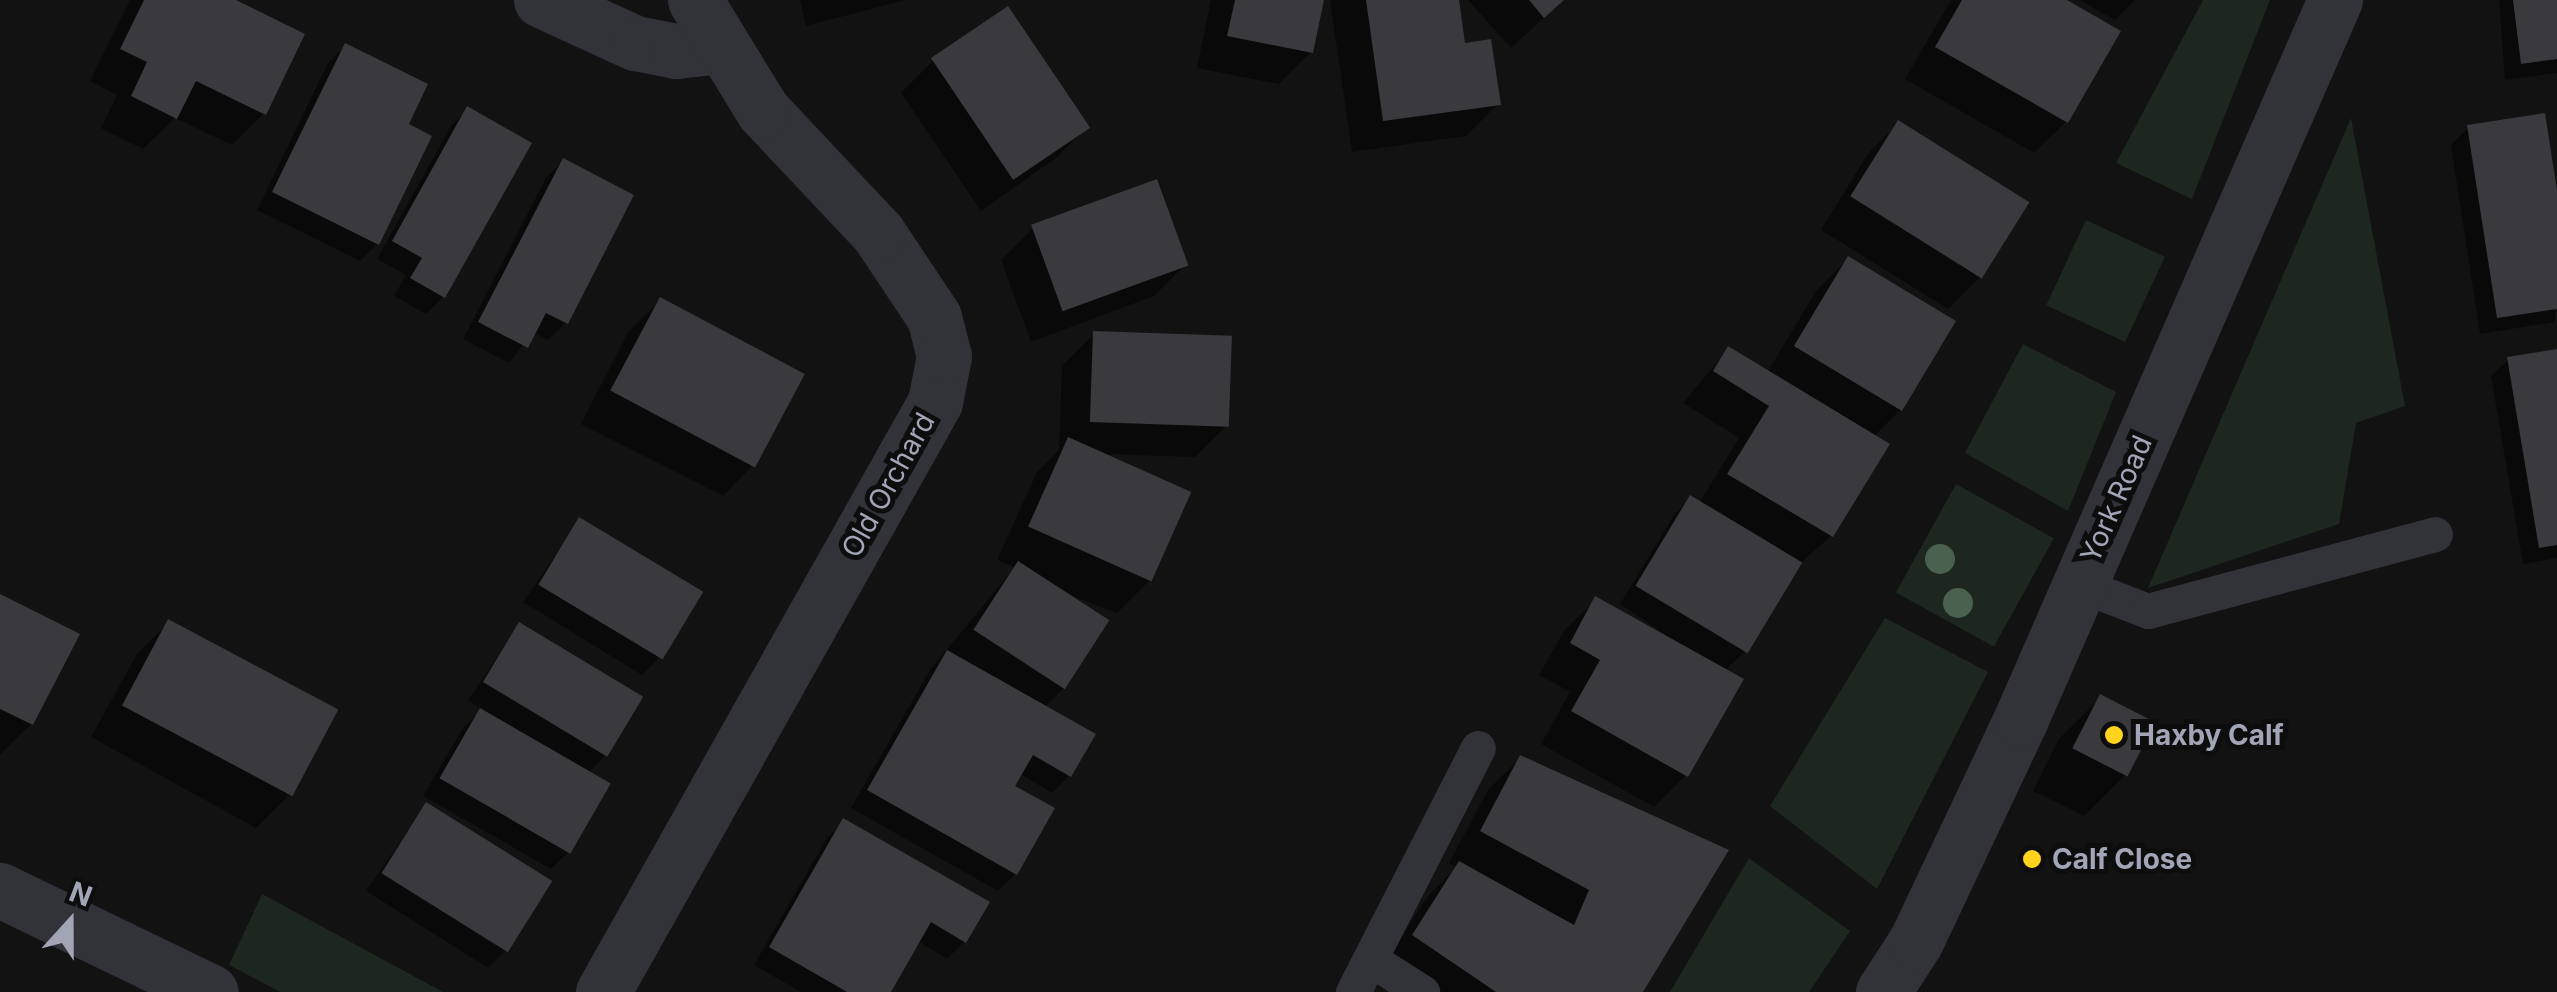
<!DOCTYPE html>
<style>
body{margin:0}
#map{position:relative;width:2557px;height:992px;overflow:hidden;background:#121213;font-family:Inter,sans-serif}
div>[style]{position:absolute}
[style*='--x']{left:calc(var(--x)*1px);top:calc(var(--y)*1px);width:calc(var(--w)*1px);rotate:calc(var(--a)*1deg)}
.green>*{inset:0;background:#1d261f;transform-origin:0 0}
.shadow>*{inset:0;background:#0007}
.building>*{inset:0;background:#39393e;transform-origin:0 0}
.service>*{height:35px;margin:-17.5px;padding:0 17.5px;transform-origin:17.5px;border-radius:17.5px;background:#323239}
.minor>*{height:55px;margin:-27.5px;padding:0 27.5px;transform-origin:27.5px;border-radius:27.5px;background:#323239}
.tertiary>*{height:55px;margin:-27.5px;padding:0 27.5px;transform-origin:27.5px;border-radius:27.5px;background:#323239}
.trees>*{width:30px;height:30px;margin:-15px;border-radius:50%;background:#4a614f}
.dots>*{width:28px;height:28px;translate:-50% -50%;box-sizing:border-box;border:5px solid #0d0d0e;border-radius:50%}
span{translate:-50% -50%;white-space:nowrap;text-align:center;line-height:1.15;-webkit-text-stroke:10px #0d0d0e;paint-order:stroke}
.street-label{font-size:28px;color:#a2a5b5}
.poi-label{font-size:28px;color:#a2a5b5;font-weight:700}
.left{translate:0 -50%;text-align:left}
.north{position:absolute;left:20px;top:872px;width:100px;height:100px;-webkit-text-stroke:8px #0d0d0e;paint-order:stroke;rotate:21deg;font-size:28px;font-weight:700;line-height:40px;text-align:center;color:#a2a5b5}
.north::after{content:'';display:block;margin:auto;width:35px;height:45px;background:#a2a5b5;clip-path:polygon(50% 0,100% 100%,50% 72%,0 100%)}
</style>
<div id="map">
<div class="green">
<div style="clip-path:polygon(2203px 0,2270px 0,2192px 199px,2116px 163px)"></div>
<div style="clip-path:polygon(2351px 118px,2405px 406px,2356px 423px,2339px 524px,2148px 588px)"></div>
<div style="left:2086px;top:220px;width:87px;height:94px;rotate:25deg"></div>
<div style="clip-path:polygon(2023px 344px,2116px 392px,2068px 511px,1965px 453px)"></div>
<div style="left:1956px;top:484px;width:112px;height:124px;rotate:29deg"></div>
<div style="clip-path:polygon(1885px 618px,1988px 672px,1877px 889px,1770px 806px)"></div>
<div style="clip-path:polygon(1749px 858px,1850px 931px,1809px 992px,1670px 992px)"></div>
<div style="clip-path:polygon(262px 894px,443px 992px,280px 992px,229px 965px)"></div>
</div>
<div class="shadow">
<div style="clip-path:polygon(130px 0,230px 0,264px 113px,232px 145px,175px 118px,143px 149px,101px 128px,117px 95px,90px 81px)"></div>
<div style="clip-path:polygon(800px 0,905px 0,806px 26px)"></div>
<div style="clip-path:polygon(1211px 0,1322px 0,1311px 52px,1279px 84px,1197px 68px)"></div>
<div style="clip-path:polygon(1330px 0,1457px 0,1463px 46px,1498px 104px,1466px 136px,1352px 152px)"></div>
<div style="clip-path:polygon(1468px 0,1563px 0,1511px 48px)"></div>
<div style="clip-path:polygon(1951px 0,2062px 0,2066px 122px,2034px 153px,1905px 79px)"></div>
<div style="clip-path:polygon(2080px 0,2135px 0,2115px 20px)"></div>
<div style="clip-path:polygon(2499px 0,2557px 0,2557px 73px,2505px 80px)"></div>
<div style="clip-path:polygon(345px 46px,406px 126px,377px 244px,360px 261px,257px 210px,328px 63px)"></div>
<div style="clip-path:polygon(933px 61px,1088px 126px,1056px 158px,981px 211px,901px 93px)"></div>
<div style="clip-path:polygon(468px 109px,529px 143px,443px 297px,426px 314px,394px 296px,406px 275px,377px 259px,451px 126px)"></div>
<div style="clip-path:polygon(1898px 123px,1980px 277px,1948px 309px,1821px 230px,1867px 155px)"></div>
<div style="clip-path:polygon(2468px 128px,2557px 206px,2555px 322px,2480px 334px,2451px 145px)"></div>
<div style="clip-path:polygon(563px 161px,631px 196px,566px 323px,548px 340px,533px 332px,509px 363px,463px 339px,546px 178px)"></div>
<div style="clip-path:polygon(1033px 228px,1186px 264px,1154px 296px,1031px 342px,1001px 260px)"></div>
<div style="clip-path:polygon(1848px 259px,1952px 322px,1900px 410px,1873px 437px,1831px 536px,1797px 566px,1744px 652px,1725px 671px,1686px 775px,1654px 807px,1541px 744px,1570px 692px,1539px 675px,1564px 631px,1596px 599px,1689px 651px,1620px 604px,1674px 515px,1691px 498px,1699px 503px,1739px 438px,1683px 403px,1728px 349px,1767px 373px,1816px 291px)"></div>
<div style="clip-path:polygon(660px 301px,754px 464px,723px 496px,581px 424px,628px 332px)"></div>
<div style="clip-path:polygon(1094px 334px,1227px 425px,1195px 457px,1100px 454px,1149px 581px,1117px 613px,1062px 592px,1065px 687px,1044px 708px,1069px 776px,1052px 793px,1019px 773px,1011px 787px,1015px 874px,998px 891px,851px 808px,930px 670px,1015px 567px,997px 560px,1037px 472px,1059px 450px,1062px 366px)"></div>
<div style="clip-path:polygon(2557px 351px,2557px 558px,2523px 564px,2491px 376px,2509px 359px)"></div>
<div style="clip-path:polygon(580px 520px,659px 658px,642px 675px,523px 602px)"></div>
<div style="clip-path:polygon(0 596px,31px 724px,0 755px)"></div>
<div style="clip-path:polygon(169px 622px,288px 796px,256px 828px,91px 737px,137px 654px)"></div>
<div style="clip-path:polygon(519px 625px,606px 755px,588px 773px,568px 852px,551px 869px,423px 796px,463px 728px,482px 709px,468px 700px)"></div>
<div style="clip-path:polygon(2101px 697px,2125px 775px,2084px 816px,2033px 791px,2059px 739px)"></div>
<div style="clip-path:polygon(1520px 758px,1726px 851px,1640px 992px,1418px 992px,1382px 967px,1428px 896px,1457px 867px,1449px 863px,1488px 790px)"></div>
<div style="clip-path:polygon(426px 805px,505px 951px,488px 968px,366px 891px)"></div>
<div style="clip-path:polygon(844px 821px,964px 942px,947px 959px,918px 941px,888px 992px,801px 992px,754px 965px,827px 838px)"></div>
</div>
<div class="building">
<div style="clip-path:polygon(144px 0,236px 0,305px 34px,266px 115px,196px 81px,177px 119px,131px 96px,147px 62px,120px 49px)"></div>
<div style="clip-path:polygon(1235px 0,1324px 0,1313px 53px,1227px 36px)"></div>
<div style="clip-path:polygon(1366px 0,1459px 0,1465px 43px,1491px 39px,1501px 105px,1383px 121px)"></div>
<div style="clip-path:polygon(1529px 0,1564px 0,1544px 18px)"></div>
<div style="clip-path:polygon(1962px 0,2067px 0,2121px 31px,2068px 123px,1935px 47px)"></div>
<div style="clip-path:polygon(2513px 0,2557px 0,2557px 59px,2521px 64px)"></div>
<div style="left:1008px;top:6px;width:147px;height:93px;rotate:56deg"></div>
<div style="clip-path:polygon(345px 43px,428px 84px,409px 124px,432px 136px,379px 245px,272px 192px)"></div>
<div style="clip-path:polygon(467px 106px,532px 143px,445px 298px,410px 278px,422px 258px,392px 241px)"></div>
<div style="clip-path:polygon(2545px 113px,2557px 190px,2557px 309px,2497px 318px,2467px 125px)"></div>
<div style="left:1898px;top:120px;width:155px;height:90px;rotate:32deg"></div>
<div style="clip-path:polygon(563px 158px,634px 195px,568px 324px,546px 313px,528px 348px,478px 322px)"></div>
<div style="left:1157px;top:179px;width:92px;height:134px;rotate:70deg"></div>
<div style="left:1848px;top:256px;width:126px;height:105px;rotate:31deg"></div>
<div style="left:660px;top:297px;width:164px;height:106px;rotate:28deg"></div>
<div style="left:1093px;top:331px;width:139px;height:91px;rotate:2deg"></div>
<div style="clip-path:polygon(1728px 346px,1890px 444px,1833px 537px,1727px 474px,1769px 406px,1713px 371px)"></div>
<div style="clip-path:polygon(2557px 349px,2557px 545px,2539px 548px,2507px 357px)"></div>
<div style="left:1068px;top:437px;width:135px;height:98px;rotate:24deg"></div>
<div style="left:1690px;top:495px;width:131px;height:106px;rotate:31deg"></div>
<div style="left:579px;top:517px;width:145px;height:79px;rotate:31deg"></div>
<div style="left:1018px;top:561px;width:109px;height:82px;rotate:33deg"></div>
<div style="clip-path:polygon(0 594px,80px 634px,33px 725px,0 709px)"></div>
<div style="clip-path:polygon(1595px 596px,1744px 679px,1688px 777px,1571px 711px,1600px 660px,1570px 643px)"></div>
<div style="left:168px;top:619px;width:193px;height:98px;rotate:28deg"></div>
<div style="left:519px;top:622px;width:145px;height:70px;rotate:31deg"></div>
<div style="clip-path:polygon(947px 650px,1096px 734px,1071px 777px,1033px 755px,1015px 786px,1055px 808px,1017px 875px,867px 790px)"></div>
<div style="left:2100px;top:694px;width:62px;height:61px;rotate:27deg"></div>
<div style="left:480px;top:708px;width:151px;height:81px;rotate:30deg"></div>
<div style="clip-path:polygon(1520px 755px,1729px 850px,1643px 992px,1496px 992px,1412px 935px,1459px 861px,1574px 925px,1589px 890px,1480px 831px)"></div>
<div style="left:426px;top:802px;width:149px;height:84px;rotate:32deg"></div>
<div style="clip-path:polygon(843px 818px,990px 902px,966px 943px,931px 922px,891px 992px,847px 992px,769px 947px)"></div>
</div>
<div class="service">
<div style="--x:2078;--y:584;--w:75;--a:21.1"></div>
<div style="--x:2148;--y:611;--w:297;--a:-15"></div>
<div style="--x:1370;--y:959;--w:62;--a:32.4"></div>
<div style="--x:1353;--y:992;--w:274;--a:-62.9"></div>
</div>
<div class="minor">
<div style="--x:541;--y:0;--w:103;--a:24.6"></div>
<div style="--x:635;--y:43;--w:42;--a:11"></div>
<div style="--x:676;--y:51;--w:46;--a:-6.2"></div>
<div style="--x:0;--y:890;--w:234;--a:25.8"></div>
<div style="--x:603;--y:992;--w:677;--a:-60.63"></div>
<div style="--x:935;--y:402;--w:47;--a:-78.9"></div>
<div style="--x:944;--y:356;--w:40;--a:-104.4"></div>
<div style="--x:934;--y:317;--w:101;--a:-123.7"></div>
<div style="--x:878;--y:233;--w:168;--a:-133.3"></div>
<div style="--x:763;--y:111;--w:130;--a:-121.5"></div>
</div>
<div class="tertiary">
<div style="--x:1883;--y:992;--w:61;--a:-57.1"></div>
<div style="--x:1916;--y:941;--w:243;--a:-64.7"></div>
<div style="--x:2020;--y:721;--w:787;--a:-66.4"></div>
</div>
<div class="trees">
<div style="left:1940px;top:559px"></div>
<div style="left:1958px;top:603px"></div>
</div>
<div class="dots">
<div style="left:2114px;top:735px;background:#ffd31e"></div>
<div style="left:2032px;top:859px;background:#ffd31e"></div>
</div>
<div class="street-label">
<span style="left:888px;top:485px;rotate:-61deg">Old Orchard</span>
<span style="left:2116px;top:499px;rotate:-66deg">York Road</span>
</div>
<div class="poi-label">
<span class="left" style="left:2134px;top:735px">Haxby Calf</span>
<span class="left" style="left:2052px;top:859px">Calf Close</span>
</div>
<div class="north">N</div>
</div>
